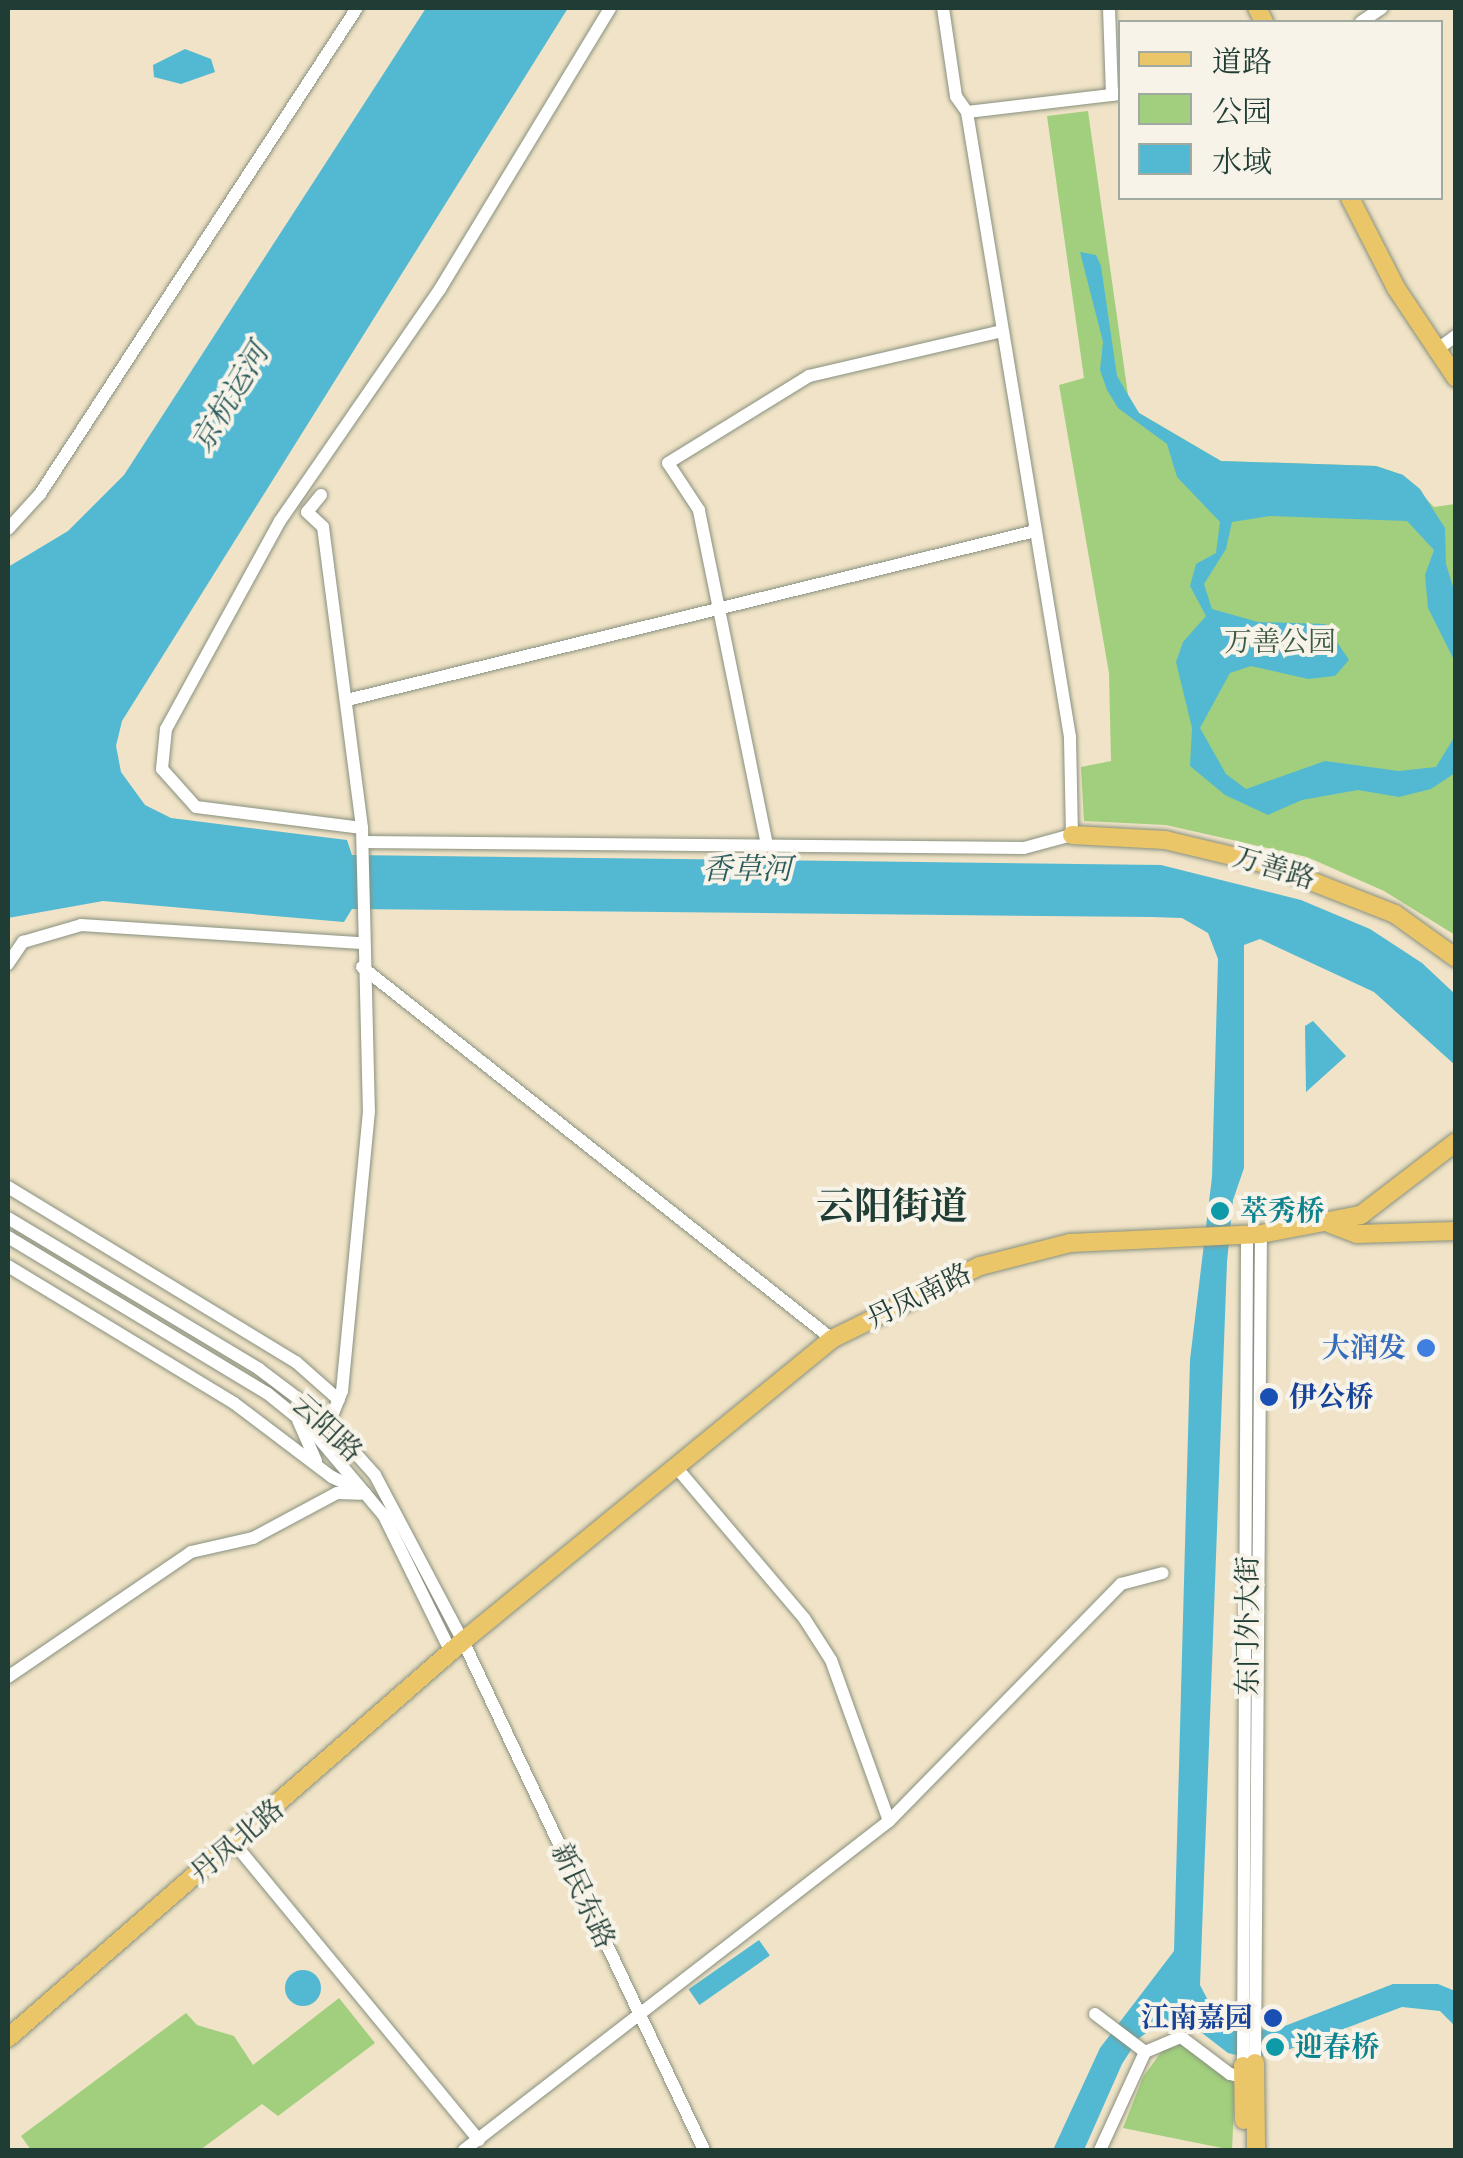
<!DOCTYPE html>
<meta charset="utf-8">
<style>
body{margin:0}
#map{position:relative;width:1463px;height:2158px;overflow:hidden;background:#f0e3c7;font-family:"IM FELL Great Primer","Noto Serif SC",serif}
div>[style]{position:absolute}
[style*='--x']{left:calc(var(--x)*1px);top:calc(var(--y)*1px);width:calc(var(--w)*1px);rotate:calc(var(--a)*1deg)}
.green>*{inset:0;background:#a1cf7d}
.water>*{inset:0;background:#53b9d2;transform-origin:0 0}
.round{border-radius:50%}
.roads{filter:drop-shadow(0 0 2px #88907e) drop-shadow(0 0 2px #88907e)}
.minor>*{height:12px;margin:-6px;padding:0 6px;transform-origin:6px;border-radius:6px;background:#fff}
.major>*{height:18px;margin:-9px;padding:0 9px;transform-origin:9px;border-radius:9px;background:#ebc669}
.dots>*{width:28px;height:28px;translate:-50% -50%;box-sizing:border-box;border:5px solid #f7f3e8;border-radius:50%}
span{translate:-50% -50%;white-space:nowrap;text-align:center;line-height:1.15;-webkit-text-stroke:8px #f7f3e8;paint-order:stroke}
.park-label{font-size:28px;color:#395a43}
.street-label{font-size:28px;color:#1f3d34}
.culture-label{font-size:28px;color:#0d838f;font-weight:700}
.left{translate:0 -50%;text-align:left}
.shop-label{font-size:28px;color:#366cbe;font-weight:700}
.right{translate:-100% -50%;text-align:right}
.transit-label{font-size:28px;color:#164399;font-weight:700}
.water-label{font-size:30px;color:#2c5c5c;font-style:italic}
.district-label{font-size:38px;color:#1f3d34;font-weight:700}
.frame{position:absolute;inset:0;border:10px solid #1f3d34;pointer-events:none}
.legend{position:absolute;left:1118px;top:20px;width:325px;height:180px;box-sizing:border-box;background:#f7f3e8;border:2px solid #a1aaa0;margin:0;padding:12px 18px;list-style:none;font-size:30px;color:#1f3d34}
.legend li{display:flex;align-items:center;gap:20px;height:50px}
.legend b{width:50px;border:2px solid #a1aaa0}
</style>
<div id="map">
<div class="green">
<div style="clip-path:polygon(1088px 111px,1129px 402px,1139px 413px,1221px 461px,1376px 466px,1403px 475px,1434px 507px,1455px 504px,1455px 935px,1384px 891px,1307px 857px,1166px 825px,1084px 821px,1081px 767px,1111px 761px,1109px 673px,1059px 385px,1084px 378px,1047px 116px)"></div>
<div style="clip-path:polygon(339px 1998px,375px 2043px,278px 2116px,262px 2104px,200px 2150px,31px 2150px,21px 2136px,186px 2013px,197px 2025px,234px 2036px,253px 2065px)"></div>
<div style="clip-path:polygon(1181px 2044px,1235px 2083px,1232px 2150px,1123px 2128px,1143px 2077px,1162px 2051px)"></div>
</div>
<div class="water">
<div style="clip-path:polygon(426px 8px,568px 8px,122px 721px,116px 746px,121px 772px,145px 805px,171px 818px,347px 840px,352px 855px,1161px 865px,1301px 900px,1370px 929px,1422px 963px,1455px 994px,1455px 1065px,1374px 992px,1260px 939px,1244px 945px,1244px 1168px,1233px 1200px,1227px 1262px,1200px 1985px,1212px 2008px,1245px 2030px,1277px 2029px,1393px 1984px,1438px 1984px,1455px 1991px,1455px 2026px,1440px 2011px,1402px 2007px,1285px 2051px,1248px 2058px,1228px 2053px,1193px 2026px,1161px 2022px,1138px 2039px,1122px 2064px,1084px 2150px,1053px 2150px,1100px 2048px,1174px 1951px,1190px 1360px,1212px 1177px,1218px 959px,1208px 933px,1182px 918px,1152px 917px,352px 909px,344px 922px,103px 901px,8px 918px,8px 567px,68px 531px,124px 475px)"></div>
<div style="clip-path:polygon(185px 49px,211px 59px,215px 72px,181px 84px,154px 77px,153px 65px)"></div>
<div style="clip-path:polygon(1080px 252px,1096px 255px,1101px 266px,1117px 376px,1139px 413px,1221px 461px,1376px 466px,1403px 475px,1420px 489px,1445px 528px,1446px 564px,1455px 593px,1455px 662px,1428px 608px,1425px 575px,1434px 550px,1407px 521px,1270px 516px,1232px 522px,1226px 549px,1204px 584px,1212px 609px,1258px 622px,1325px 624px,1349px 660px,1335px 676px,1308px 679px,1251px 666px,1230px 673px,1200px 728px,1226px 774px,1246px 789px,1325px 761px,1399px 771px,1436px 767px,1455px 736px,1455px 773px,1431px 789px,1399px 797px,1358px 790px,1302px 800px,1268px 815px,1225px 795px,1190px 766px,1192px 728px,1176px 662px,1183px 642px,1206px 616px,1190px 586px,1196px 564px,1216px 553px,1220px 522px,1177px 477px,1167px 444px,1118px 408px,1107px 390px,1100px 370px,1103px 342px)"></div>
<div style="clip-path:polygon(1313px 1021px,1346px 1056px,1306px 1092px,1305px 1026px)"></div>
<div style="left:759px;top:1940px;width:19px;height:86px;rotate:55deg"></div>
<div class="round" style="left:285px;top:1970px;width:36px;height:36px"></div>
</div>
<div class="roads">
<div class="minor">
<div style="--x:1109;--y:8;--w:87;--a:88"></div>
<div style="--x:1361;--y:22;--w:25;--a:-34"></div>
<div style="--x:967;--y:112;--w:154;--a:-6.7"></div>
<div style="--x:1435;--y:351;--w:26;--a:-36"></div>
<div style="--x:321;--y:495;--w:22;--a:129"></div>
<div style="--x:307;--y:512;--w:22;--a:43"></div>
<div style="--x:323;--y:527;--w:304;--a:82.6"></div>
<div style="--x:362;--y:828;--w:283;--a:88.6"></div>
<div style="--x:369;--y:1111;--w:281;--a:95.5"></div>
<div style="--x:342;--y:1391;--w:35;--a:112"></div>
<div style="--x:8;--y:529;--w:47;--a:-47.6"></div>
<div style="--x:40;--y:494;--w:580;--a:-56.89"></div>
<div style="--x:347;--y:700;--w:704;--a:-13.8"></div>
<div style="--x:362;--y:828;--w:167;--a:-172.8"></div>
<div style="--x:196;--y:807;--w:51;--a:-131.8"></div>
<div style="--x:162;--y:769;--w:40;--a:-84.3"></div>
<div style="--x:166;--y:729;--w:237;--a:-61.3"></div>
<div style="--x:280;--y:521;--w:282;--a:-55.4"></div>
<div style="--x:440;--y:289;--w:328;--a:-58.8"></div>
<div style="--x:363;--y:842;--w:661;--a:0.52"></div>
<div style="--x:1024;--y:848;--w:50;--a:-15.2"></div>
<div style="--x:1072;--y:835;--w:98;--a:-91.2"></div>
<div style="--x:1070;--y:737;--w:633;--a:-99.36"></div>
<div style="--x:967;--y:112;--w:19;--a:-125"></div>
<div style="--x:956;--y:96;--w:89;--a:-98.4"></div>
<div style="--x:767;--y:845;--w:342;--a:-101.5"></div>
<div style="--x:699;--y:510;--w:56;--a:-123.4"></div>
<div style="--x:668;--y:463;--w:166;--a:-31.7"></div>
<div style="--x:809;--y:376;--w:194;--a:-13.1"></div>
<div style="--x:8;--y:964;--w:27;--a:-56"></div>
<div style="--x:23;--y:942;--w:60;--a:-16.3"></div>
<div style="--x:81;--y:925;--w:281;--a:3.7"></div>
<div style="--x:362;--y:967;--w:599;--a:38.36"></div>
<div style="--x:8;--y:1187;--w:337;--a:31.3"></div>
<div style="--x:296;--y:1362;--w:57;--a:41.5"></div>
<div style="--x:8;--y:1218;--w:293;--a:31"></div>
<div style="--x:259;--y:1369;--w:83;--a:37.1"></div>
<div style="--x:325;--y:1419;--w:75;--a:48.2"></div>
<div style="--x:375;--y:1475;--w:188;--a:62.1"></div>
<div style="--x:463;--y:1641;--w:563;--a:64.66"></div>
<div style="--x:8;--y:1237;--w:302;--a:31.1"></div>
<div style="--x:267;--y:1393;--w:55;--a:39.1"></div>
<div style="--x:310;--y:1428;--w:115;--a:49.9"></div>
<div style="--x:384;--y:1516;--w:152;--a:63.8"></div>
<div style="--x:8;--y:1266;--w:264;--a:31.2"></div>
<div style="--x:234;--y:1403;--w:123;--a:37.1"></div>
<div style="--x:332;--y:1477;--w:37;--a:26"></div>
<div style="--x:298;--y:1420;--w:45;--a:66.3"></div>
<div style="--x:8;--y:1677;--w:222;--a:-34.3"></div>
<div style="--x:191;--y:1552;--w:64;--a:-12.7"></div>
<div style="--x:253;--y:1538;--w:95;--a:-28.2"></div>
<div style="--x:337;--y:1493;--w:23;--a:2"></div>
<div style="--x:889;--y:1821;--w:332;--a:-45.6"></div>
<div style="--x:1121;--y:1584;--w:43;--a:-14.7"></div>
<div style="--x:234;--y:1843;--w:385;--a:50.5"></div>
<div style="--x:1095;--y:2014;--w:63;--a:37.2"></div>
<div style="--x:1145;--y:2052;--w:39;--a:-23"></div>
<div style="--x:1181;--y:2037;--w:61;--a:37.1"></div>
<div style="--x:1230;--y:2074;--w:18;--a:13"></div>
<div style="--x:1255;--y:2063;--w:829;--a:-89.59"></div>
<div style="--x:1243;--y:2066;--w:832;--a:-89.72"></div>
<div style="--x:464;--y:2150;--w:537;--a:-37.74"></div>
<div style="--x:889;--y:1821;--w:171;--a:-109.8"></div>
<div style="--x:831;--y:1660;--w:50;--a:-122.7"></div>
<div style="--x:804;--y:1618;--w:198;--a:-130.3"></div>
<div style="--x:1100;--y:2150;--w:108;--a:-65.3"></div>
</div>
<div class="major">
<div style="--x:1257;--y:8;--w:16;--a:63"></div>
<div style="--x:1350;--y:198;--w:101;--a:62.9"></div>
<div style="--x:1396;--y:288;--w:108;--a:56.3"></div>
<div style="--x:1072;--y:835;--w:93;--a:3.1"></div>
<div style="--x:1165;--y:840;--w:108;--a:13.4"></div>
<div style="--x:1270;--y:865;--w:134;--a:21.4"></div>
<div style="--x:1395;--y:914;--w:75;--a:35.8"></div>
<div style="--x:1331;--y:1224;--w:28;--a:21"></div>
<div style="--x:1357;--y:1234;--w:99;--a:-1.7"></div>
<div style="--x:8;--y:2038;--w:604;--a:-41.11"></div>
<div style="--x:463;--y:1641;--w:477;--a:-39.3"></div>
<div style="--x:832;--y:1339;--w:165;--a:-26.3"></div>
<div style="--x:980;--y:1266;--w:93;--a:-14.3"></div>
<div style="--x:1070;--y:1243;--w:191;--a:-2.7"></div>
<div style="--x:1261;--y:1234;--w:102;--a:-10.8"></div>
<div style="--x:1361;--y:1215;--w:120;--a:-37.5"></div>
<div style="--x:1255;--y:2063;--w:87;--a:89.3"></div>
<div style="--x:1243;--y:2066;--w:54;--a:88.9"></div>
</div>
</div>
<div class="dots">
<div style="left:1220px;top:1211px;background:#0f9aa8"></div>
<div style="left:1426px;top:1348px;background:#3f7fe0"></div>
<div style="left:1269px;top:1397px;background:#1a4fb4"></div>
<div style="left:1273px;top:2018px;background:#1a4fb4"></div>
<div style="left:1275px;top:2047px;background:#0f9aa8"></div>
</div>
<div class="park-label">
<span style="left:1280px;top:642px">万善公园</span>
</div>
<div class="street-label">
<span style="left:1274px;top:868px;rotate:17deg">万善路</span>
<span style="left:919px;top:1296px;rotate:-26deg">丹凤南路</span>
<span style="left:327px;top:1428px;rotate:43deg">云阳路</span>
<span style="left:1248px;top:1626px;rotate:-90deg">东门外大街</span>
<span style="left:237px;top:1841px;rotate:-40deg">丹凤北路</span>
<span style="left:583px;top:1896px;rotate:65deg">新民东路</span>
</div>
<div class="culture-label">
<span class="left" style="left:1240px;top:1211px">萃秀桥</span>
<span class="left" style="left:1295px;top:2047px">迎春桥</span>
</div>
<div class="shop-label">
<span class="right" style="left:1406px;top:1348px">大润发</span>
</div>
<div class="transit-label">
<span class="left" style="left:1289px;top:1397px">伊公桥</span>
<span class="right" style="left:1253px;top:2018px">江南嘉园</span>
</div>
<div class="water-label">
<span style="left:230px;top:398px;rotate:-59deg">京杭运河</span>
<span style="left:747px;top:869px">香草河</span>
</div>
<div class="district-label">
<span style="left:892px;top:1207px">云阳街道</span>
</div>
<div class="frame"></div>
<ul class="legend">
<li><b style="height:12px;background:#ebc669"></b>道路</li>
<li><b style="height:28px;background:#a1cf7d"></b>公园</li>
<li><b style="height:28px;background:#53b9d2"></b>水域</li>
</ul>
</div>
